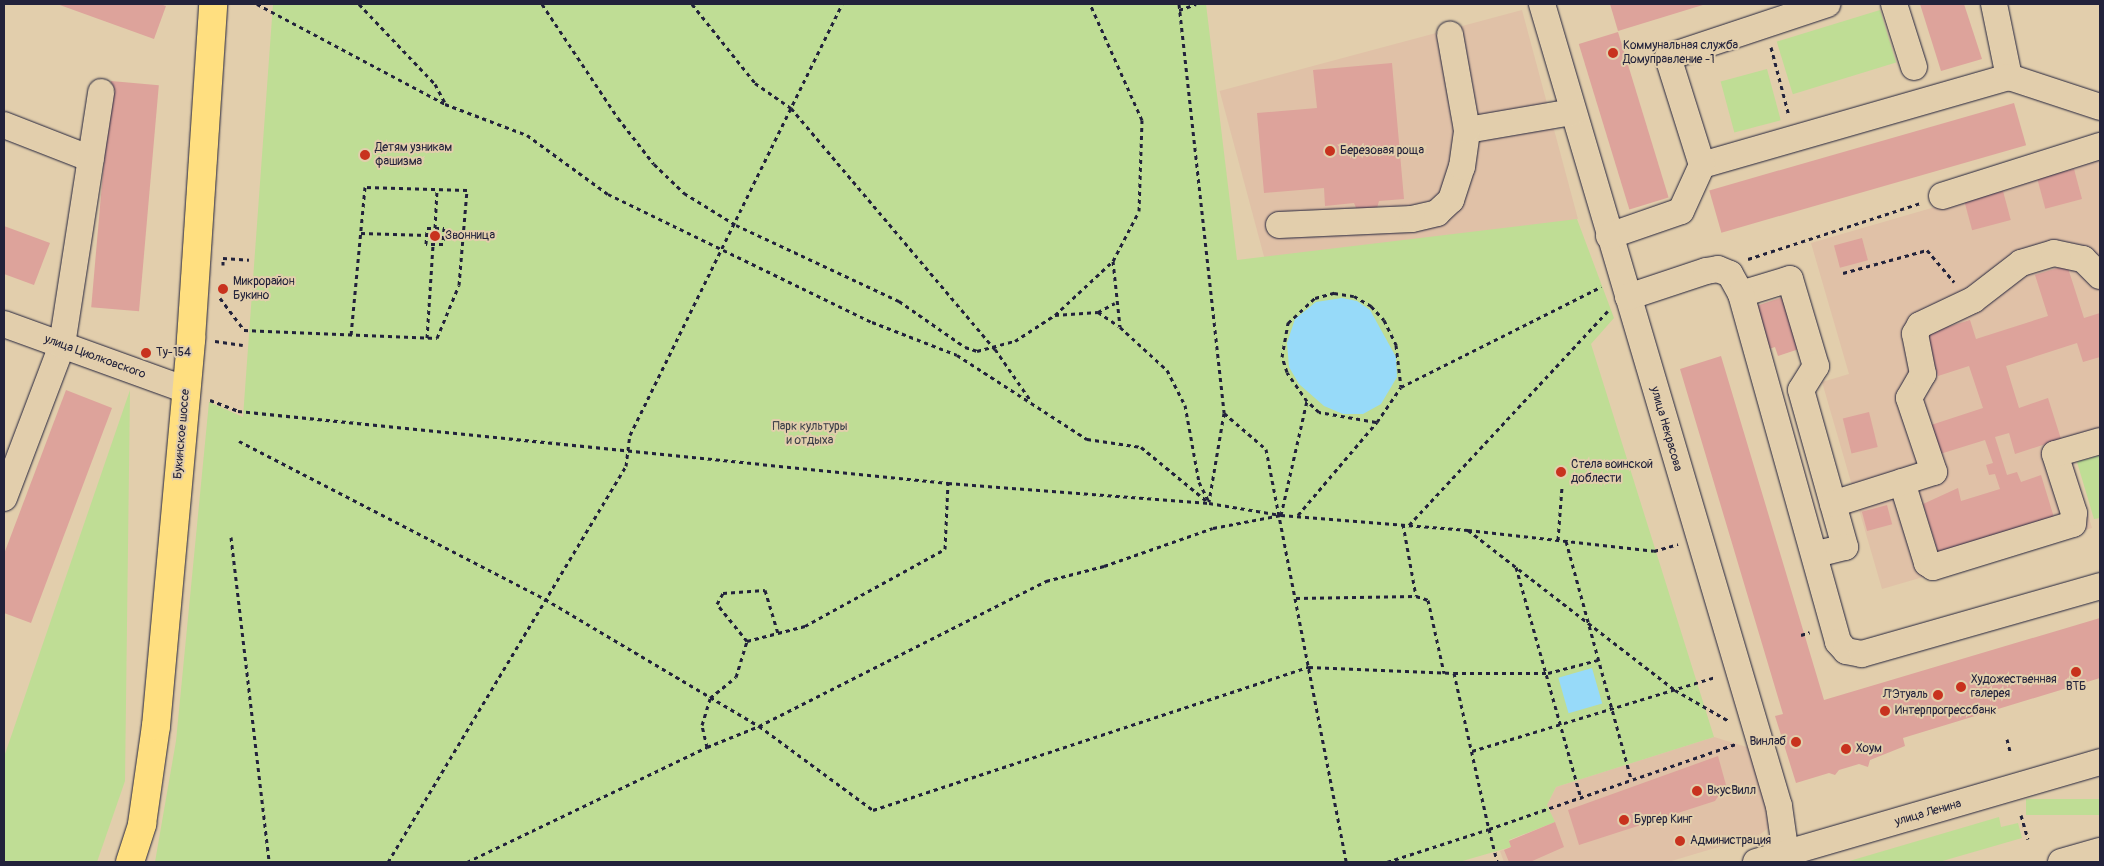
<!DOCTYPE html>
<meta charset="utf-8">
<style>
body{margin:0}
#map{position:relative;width:2104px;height:866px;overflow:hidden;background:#e2ceac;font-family:Pangolin,sans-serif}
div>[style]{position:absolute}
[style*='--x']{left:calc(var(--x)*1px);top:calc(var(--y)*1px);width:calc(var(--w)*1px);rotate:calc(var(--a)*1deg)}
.built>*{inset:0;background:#e0c1a7;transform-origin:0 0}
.green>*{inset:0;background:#bfdd95;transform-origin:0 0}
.water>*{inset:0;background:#97daf9;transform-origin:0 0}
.building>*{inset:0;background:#dda39b;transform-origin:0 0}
.path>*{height:3px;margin-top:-1.5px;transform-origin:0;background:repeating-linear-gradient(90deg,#22223b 0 4px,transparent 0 8px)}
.roads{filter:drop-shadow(0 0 1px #22223b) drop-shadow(0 0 1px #22223b)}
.minor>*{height:26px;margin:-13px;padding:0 13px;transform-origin:13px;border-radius:13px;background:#e2ceac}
.major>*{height:28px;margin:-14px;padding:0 14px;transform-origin:14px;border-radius:14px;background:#ffdf80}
.dots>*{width:14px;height:14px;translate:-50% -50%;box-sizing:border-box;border:2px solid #e2ceac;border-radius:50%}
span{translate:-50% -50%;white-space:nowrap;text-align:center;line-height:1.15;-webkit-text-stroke:4px #e2ceac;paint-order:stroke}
.poi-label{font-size:12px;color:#22223b}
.left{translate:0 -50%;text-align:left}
.right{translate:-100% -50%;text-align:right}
.street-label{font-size:12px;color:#22223b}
.park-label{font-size:12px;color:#3a3e48}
.frame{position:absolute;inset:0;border:5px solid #22223b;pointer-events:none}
</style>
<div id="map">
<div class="built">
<div style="left:1522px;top:10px;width:216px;height:313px;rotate:75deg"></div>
<div style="clip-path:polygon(2100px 159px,2100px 450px,2072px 459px,2092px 528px,1882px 589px,1822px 382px,1849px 374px,1811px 243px)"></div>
<div style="clip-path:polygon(1714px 737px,1750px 748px,1772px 818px,1770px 827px,1759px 835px,1668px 862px,1504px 862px,1500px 851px,1511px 847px,1509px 841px,1555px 823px,1547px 805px,1556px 787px)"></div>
</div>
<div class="green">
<div style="clip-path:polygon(273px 4px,1206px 4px,1237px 260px,1577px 219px,1614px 318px,1591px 344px,1714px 737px,1556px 787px,1547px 805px,1555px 822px,1509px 840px,1511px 847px,1459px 862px,155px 862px,176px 741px,209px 402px,243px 417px)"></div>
<div style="left:1880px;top:10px;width:55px;height:108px;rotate:73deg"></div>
<div style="left:1767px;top:69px;width:53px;height:48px;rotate:75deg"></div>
<div style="clip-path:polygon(130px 390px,125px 781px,97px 862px,4px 862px,4px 757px)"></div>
<div style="clip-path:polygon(2100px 455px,2100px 518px,2094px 519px,2077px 462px)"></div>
<div style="left:2100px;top:799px;width:16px;height:74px;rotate:90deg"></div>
<div style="clip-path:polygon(1999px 817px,2001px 827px,2018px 823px,2022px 838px,1939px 862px,1846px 862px)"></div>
</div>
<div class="water">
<div style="clip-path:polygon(1342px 298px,1357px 301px,1370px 310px,1396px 357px,1397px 377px,1381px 404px,1363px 414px,1343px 414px,1324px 406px,1299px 384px,1289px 367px,1287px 343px,1295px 319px,1316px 302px)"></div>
<div style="left:1592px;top:668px;width:37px;height:35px;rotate:74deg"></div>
</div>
<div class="building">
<div style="clip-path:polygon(57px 4px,160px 4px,166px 6px,154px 39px)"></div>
<div style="clip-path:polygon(1610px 4px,1706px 4px,1618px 31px)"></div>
<div style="clip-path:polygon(1920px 4px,1964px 4px,1982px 59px,1941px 71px)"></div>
<div style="left:1618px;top:32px;width:173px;height:41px;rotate:73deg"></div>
<div style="clip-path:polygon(1392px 63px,1404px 199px,1379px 201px,1377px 208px,1357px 210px,1354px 203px,1325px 206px,1324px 188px,1264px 193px,1257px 113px,1317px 108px,1313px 70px)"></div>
<div style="left:111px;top:81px;width:48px;height:227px;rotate:5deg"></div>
<div style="left:2014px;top:103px;width:44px;height:317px;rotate:74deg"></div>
<div style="left:2074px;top:169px;width:31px;height:38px;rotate:75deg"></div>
<div style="left:2003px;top:191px;width:30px;height:40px;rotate:75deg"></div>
<div style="clip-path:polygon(4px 226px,50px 243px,34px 285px,4px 274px)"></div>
<div style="left:1862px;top:238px;width:23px;height:29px;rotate:75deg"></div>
<div style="clip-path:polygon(2067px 265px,2084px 318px,2100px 313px,2100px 357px,2083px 362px,2077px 343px,2006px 366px,2019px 408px,2048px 398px,2061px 439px,2015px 454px,2009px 433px,1995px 437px,2007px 475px,2017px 472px,2021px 482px,2041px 475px,2056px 524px,1941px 561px,1923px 504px,1958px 488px,1961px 501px,2000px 489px,1995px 474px,1989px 475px,1986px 465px,1993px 463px,1985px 440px,1940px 454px,1931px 425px,1983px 408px,1969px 366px,1938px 376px,1925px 334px,1970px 320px,1976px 339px,2048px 316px,2035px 275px)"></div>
<div style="clip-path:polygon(1783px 297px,1799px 349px,1778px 356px,1775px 347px,1766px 350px,1753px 307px)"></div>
<div style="clip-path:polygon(1721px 356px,1824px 700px,2100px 618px,2100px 678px,1903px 738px,1905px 746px,1870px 760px,1868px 767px,1859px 764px,1839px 770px,1835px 775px,1829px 773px,1796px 783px,1775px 716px,1783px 714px,1680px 369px)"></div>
<div style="clip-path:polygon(66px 390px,112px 408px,31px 623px,4px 613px,4px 554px)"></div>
<div style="left:1869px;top:412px;width:36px;height:27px;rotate:76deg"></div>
<div style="left:1887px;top:505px;width:20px;height:26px;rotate:75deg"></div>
<div style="clip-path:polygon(1718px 756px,1726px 785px,1715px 801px,1579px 845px,1568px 810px)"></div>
<div style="clip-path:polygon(1555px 822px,1564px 847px,1530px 862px,1509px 862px,1504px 850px,1511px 847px,1509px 841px)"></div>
</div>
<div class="path">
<div style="--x:257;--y:4;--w:213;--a:28"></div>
<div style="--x:445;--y:104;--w:88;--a:20.7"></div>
<div style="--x:527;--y:135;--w:100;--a:36.1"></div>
<div style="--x:608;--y:194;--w:293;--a:25.9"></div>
<div style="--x:872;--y:322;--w:91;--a:21.2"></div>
<div style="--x:957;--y:355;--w:155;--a:32.9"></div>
<div style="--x:1087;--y:439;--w:55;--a:8.4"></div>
<div style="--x:1141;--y:447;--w:87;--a:39.4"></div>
<div style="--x:359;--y:4;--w:110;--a:46.5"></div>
<div style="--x:435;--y:84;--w:21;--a:62"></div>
<div style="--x:542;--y:4;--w:137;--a:56.3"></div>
<div style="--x:618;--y:118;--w:58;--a:52"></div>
<div style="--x:654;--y:164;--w:42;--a:44"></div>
<div style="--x:684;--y:193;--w:61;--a:31.6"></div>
<div style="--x:736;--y:225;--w:180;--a:25"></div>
<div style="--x:899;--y:301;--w:80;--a:34.9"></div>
<div style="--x:965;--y:347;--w:13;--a:18"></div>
<div style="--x:977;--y:351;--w:39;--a:-15"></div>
<div style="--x:1015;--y:341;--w:48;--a:-33"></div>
<div style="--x:1055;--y:315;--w:79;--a:-43"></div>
<div style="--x:1113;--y:261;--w:56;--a:-62.5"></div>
<div style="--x:1139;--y:211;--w:91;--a:-88.1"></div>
<div style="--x:1142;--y:120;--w:127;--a:-114.1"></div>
<div style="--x:692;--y:4;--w:101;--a:51.4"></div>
<div style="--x:755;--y:83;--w:44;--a:34.8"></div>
<div style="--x:791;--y:108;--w:316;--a:49.8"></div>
<div style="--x:995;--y:349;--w:63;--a:55.3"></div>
<div style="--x:1179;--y:4;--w:411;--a:83.7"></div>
<div style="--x:1224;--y:413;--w:90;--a:99.6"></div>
<div style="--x:1179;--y:10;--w:18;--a:-19"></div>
<div style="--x:1771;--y:47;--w:71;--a:75.4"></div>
<div style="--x:427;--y:228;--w:17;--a:0"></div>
<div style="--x:444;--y:228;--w:16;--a:94"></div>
<div style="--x:443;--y:244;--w:17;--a:180"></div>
<div style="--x:426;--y:244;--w:16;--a:-86"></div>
<div style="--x:435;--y:228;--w:39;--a:-87"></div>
<div style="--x:361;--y:233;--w:66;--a:1.7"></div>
<div style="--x:1748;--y:259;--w:181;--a:-18"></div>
<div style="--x:1113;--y:261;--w:66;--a:83.9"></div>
<div style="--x:1120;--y:327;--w:64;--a:42.5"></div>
<div style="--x:1167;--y:370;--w:39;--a:63"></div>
<div style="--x:1185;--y:405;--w:78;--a:79.7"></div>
<div style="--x:1199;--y:482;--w:20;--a:63"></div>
<div style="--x:223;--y:265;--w:7;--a:-90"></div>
<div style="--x:223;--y:258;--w:26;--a:4"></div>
<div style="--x:1843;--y:273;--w:87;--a:-15.3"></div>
<div style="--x:1927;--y:250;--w:42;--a:49.8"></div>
<div style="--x:220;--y:298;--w:40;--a:53"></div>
<div style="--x:244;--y:330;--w:193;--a:2.4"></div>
<div style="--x:437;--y:338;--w:57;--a:-67.5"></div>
<div style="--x:459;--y:285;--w:95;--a:-85.2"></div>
<div style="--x:467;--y:190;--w:102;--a:-178.3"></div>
<div style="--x:365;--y:187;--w:149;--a:95.4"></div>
<div style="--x:1098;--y:312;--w:19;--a:-28"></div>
<div style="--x:1055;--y:315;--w:43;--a:-4"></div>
<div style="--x:1098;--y:312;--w:25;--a:34"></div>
<div style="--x:427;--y:338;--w:94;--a:-86.3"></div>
<div style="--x:215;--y:341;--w:28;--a:8"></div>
<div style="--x:210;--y:400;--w:30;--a:21"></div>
<div style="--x:238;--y:411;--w:714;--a:5.79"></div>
<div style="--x:948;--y:483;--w:262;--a:4.4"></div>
<div style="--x:1209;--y:503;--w:73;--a:9.5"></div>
<div style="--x:1281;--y:515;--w:188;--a:4.6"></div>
<div style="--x:1468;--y:530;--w:187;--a:6.4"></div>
<div style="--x:1654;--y:551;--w:25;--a:-16"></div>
<div style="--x:1224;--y:413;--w:55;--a:40.6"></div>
<div style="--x:1266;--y:449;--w:421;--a:79"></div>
<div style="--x:1376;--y:422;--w:58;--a:-170"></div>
<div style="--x:1319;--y:412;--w:16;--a:-137"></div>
<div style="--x:1307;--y:401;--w:35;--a:-125"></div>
<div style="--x:1287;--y:372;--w:16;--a:-108"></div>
<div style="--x:1282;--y:357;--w:35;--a:-80"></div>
<div style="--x:1288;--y:323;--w:37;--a:-43"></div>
<div style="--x:1315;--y:298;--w:20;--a:-15"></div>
<div style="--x:1334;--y:293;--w:20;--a:9"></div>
<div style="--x:1354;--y:296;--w:20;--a:30"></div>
<div style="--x:1371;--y:306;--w:19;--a:47"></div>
<div style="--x:1384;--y:320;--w:28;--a:64"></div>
<div style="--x:1396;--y:345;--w:42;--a:83.2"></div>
<div style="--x:239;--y:441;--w:344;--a:27.3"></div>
<div style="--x:545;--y:599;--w:249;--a:30.7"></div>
<div style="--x:759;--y:726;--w:142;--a:36.4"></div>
<div style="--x:873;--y:810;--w:459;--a:-18.2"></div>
<div style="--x:1309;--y:667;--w:145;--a:2.4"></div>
<div style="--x:1454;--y:673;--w:160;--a:77.4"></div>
<div style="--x:1489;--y:829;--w:261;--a:-19"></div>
<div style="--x:1298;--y:515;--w:122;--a:-49.7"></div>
<div style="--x:1377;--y:422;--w:42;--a:-55.6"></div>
<div style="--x:1401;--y:387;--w:224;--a:-26.6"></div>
<div style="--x:1403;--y:524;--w:73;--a:79.8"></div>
<div style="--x:1416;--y:596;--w:13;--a:18"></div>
<div style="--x:1428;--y:600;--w:75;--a:77.6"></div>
<div style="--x:1409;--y:525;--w:292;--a:-47.1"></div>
<div style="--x:1468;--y:530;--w:262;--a:37.7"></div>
<div style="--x:1675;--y:690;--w:62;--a:29.9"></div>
<div style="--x:231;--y:537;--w:327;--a:83.3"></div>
<div style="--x:1558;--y:540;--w:53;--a:-85.7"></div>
<div style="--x:1566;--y:541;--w:246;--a:74.7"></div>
<div style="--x:1516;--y:567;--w:241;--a:74.3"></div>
<div style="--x:1296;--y:598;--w:120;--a:-1"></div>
<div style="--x:1801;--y:635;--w:9;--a:-18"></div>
<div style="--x:747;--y:641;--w:48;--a:-129"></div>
<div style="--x:717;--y:604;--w:13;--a:-61"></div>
<div style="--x:723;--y:593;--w:42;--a:-4.1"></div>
<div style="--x:765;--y:590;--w:45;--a:73.2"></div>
<div style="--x:1454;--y:673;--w:94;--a:0"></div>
<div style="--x:1548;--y:673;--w:52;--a:-14.6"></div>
<div style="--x:2007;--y:739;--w:12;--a:76"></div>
<div style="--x:707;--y:747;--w:23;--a:-103"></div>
<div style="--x:702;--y:725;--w:28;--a:-73"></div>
<div style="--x:710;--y:698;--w:33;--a:-39"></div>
<div style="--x:736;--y:677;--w:38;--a:-73"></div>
<div style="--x:747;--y:641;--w:60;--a:-14.5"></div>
<div style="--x:805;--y:626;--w:160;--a:-28.8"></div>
<div style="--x:945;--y:549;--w:66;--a:-87.4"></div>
<div style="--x:1472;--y:751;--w:254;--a:-16.9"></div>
<div style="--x:2021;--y:815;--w:25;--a:74"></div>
<div style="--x:388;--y:862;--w:462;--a:-59"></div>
<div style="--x:626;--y:466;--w:31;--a:-83"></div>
<div style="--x:630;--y:435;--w:480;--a:-63.8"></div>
<div style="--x:467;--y:862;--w:266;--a:-25.6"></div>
<div style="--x:707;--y:747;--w:56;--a:-22"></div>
<div style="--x:759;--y:726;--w:322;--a:-26.8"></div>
<div style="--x:1046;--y:581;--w:60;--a:-14.5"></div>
<div style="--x:1104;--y:566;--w:115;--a:-19.2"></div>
<div style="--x:1213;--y:528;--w:69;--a:-10.8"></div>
<div style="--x:1281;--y:515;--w:117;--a:-77.2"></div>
<div style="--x:1387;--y:862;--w:107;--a:-17.9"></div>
<div style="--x:1489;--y:829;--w:34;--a:76"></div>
</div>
<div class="roads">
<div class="minor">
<div style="--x:1542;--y:4;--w:836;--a:73.54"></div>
<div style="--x:1779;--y:806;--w:49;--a:81.9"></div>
<div style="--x:1894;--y:4;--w:66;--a:72.4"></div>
<div style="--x:1994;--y:4;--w:75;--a:78.4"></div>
<div style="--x:4;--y:125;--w:93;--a:21.3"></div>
<div style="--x:1467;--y:130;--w:107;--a:-9.7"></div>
<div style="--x:1702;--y:165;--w:319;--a:-16"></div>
<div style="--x:2009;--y:77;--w:96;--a:18.2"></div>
<div style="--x:1942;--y:196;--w:166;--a:-17.6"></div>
<div style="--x:1279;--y:225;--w:133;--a:-2.6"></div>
<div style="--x:1412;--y:219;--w:26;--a:-13"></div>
<div style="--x:1437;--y:213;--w:19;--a:-43"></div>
<div style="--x:1451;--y:200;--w:35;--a:-72"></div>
<div style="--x:1462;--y:167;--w:37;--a:-82"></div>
<div style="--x:1467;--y:130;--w:97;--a:-100.1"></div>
<div style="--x:1609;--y:236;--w:76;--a:-19.1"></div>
<div style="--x:1681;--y:211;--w:51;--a:-65.5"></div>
<div style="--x:1702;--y:165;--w:113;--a:-107.5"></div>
<div style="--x:1668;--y:57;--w:168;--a:-18.4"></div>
<div style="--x:1741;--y:294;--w:51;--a:-17"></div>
<div style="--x:1790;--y:279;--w:91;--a:73.4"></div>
<div style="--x:1816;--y:366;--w:28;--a:122"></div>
<div style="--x:1801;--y:390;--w:163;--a:74.3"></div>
<div style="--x:1845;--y:547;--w:30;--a:166"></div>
<div style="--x:1628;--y:297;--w:82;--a:-18.4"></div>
<div style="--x:1706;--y:271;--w:12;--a:-9"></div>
<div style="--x:1718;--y:269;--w:13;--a:23"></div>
<div style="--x:1730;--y:274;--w:23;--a:61"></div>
<div style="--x:1741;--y:294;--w:361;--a:74.4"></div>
<div style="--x:1838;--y:642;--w:12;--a:48"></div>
<div style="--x:1846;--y:651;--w:16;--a:11"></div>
<div style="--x:1862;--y:654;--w:248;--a:-15.9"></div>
<div style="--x:4;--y:324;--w:194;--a:19.9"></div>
<div style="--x:1902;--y:482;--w:85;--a:72.8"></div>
<div style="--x:1927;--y:563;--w:7;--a:34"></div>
<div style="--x:1933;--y:567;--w:146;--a:-17.1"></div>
<div style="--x:2073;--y:524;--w:11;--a:-85"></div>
<div style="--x:2074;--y:513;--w:62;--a:-107.9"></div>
<div style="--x:2055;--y:454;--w:47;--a:-16.1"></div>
<div style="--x:4;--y:498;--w:164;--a:-69.2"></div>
<div style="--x:62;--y:345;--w:256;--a:-81.2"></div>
<div style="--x:1833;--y:504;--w:106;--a:-17.6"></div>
<div style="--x:1934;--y:472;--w:78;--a:-108.7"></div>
<div style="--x:1909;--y:398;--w:28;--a:-60"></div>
<div style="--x:1923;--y:374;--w:41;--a:-101.3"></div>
<div style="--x:1915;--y:334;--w:10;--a:-61"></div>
<div style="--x:1920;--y:325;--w:59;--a:-25.3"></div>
<div style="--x:1973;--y:300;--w:61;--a:-37.6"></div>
<div style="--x:2021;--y:263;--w:34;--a:-17"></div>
<div style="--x:2054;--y:253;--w:30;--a:12"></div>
<div style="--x:2083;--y:259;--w:24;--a:45"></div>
<div style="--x:1756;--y:862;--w:358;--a:-16.2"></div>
<div style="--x:2061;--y:862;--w:41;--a:-15.8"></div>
</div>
<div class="major">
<div style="--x:130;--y:862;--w:40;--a:-72"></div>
<div style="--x:142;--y:824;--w:99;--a:-81.9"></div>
<div style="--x:156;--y:726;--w:389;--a:-84.8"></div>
<div style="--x:191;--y:339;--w:336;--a:-86.2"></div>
</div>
</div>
<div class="dots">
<div style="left:1613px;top:53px;background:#c8321e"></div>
<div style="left:1330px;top:151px;background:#c8321e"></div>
<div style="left:365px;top:155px;background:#c8321e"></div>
<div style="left:435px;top:236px;background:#c8321e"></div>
<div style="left:223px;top:289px;background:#c8321e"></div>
<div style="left:146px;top:353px;background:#c8321e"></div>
<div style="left:1561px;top:472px;background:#c8321e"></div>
<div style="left:2076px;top:672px;background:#c8321e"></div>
<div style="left:1961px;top:687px;background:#c8321e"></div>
<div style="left:1938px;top:695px;background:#c8321e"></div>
<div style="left:1885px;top:711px;background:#c8321e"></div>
<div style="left:1796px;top:742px;background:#c8321e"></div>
<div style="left:1846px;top:749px;background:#c8321e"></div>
<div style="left:1697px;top:791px;background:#c8321e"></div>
<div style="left:1624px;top:820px;background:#c8321e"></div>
<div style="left:1680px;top:841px;background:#c8321e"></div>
</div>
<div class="poi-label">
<span class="left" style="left:1623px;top:53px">Коммунальная служба<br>Домуправление -1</span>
<span class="left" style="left:375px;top:155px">Детям узникам<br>фашизма</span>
<span class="left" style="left:1340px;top:151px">Березовая роща</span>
<span class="left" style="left:445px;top:236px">Звонница</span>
<span class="left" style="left:233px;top:289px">Микрорайон<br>Букино</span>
<span class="left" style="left:156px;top:353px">Ту-154</span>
<span class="left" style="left:1571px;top:472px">Стела воинской<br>доблести</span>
<span class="left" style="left:1971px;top:687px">Художественная<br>галерея</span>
<span style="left:2076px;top:687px">ВТБ</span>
<span class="right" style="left:1928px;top:695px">Л'Этуаль</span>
<span class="left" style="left:1895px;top:711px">Интерпрогрессбанк</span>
<span class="right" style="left:1786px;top:742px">Винлаб</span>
<span class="left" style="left:1856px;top:749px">Хоум</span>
<span class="left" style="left:1707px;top:791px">ВкусВилл</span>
<span class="left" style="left:1634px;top:820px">Бургер Кинг</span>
<span class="left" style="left:1690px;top:841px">Администрация</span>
</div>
<div class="street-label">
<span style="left:95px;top:357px;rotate:20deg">улица Циолковского</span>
<span style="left:1666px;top:429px;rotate:74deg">улица Некрасова</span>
<span style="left:182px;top:434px;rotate:-85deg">Букинское шоссе</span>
<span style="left:1928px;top:813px;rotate:-16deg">улица Ленина</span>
</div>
<div class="park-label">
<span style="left:810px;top:434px">Парк культуры<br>и отдыха</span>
</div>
<div class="frame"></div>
</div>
